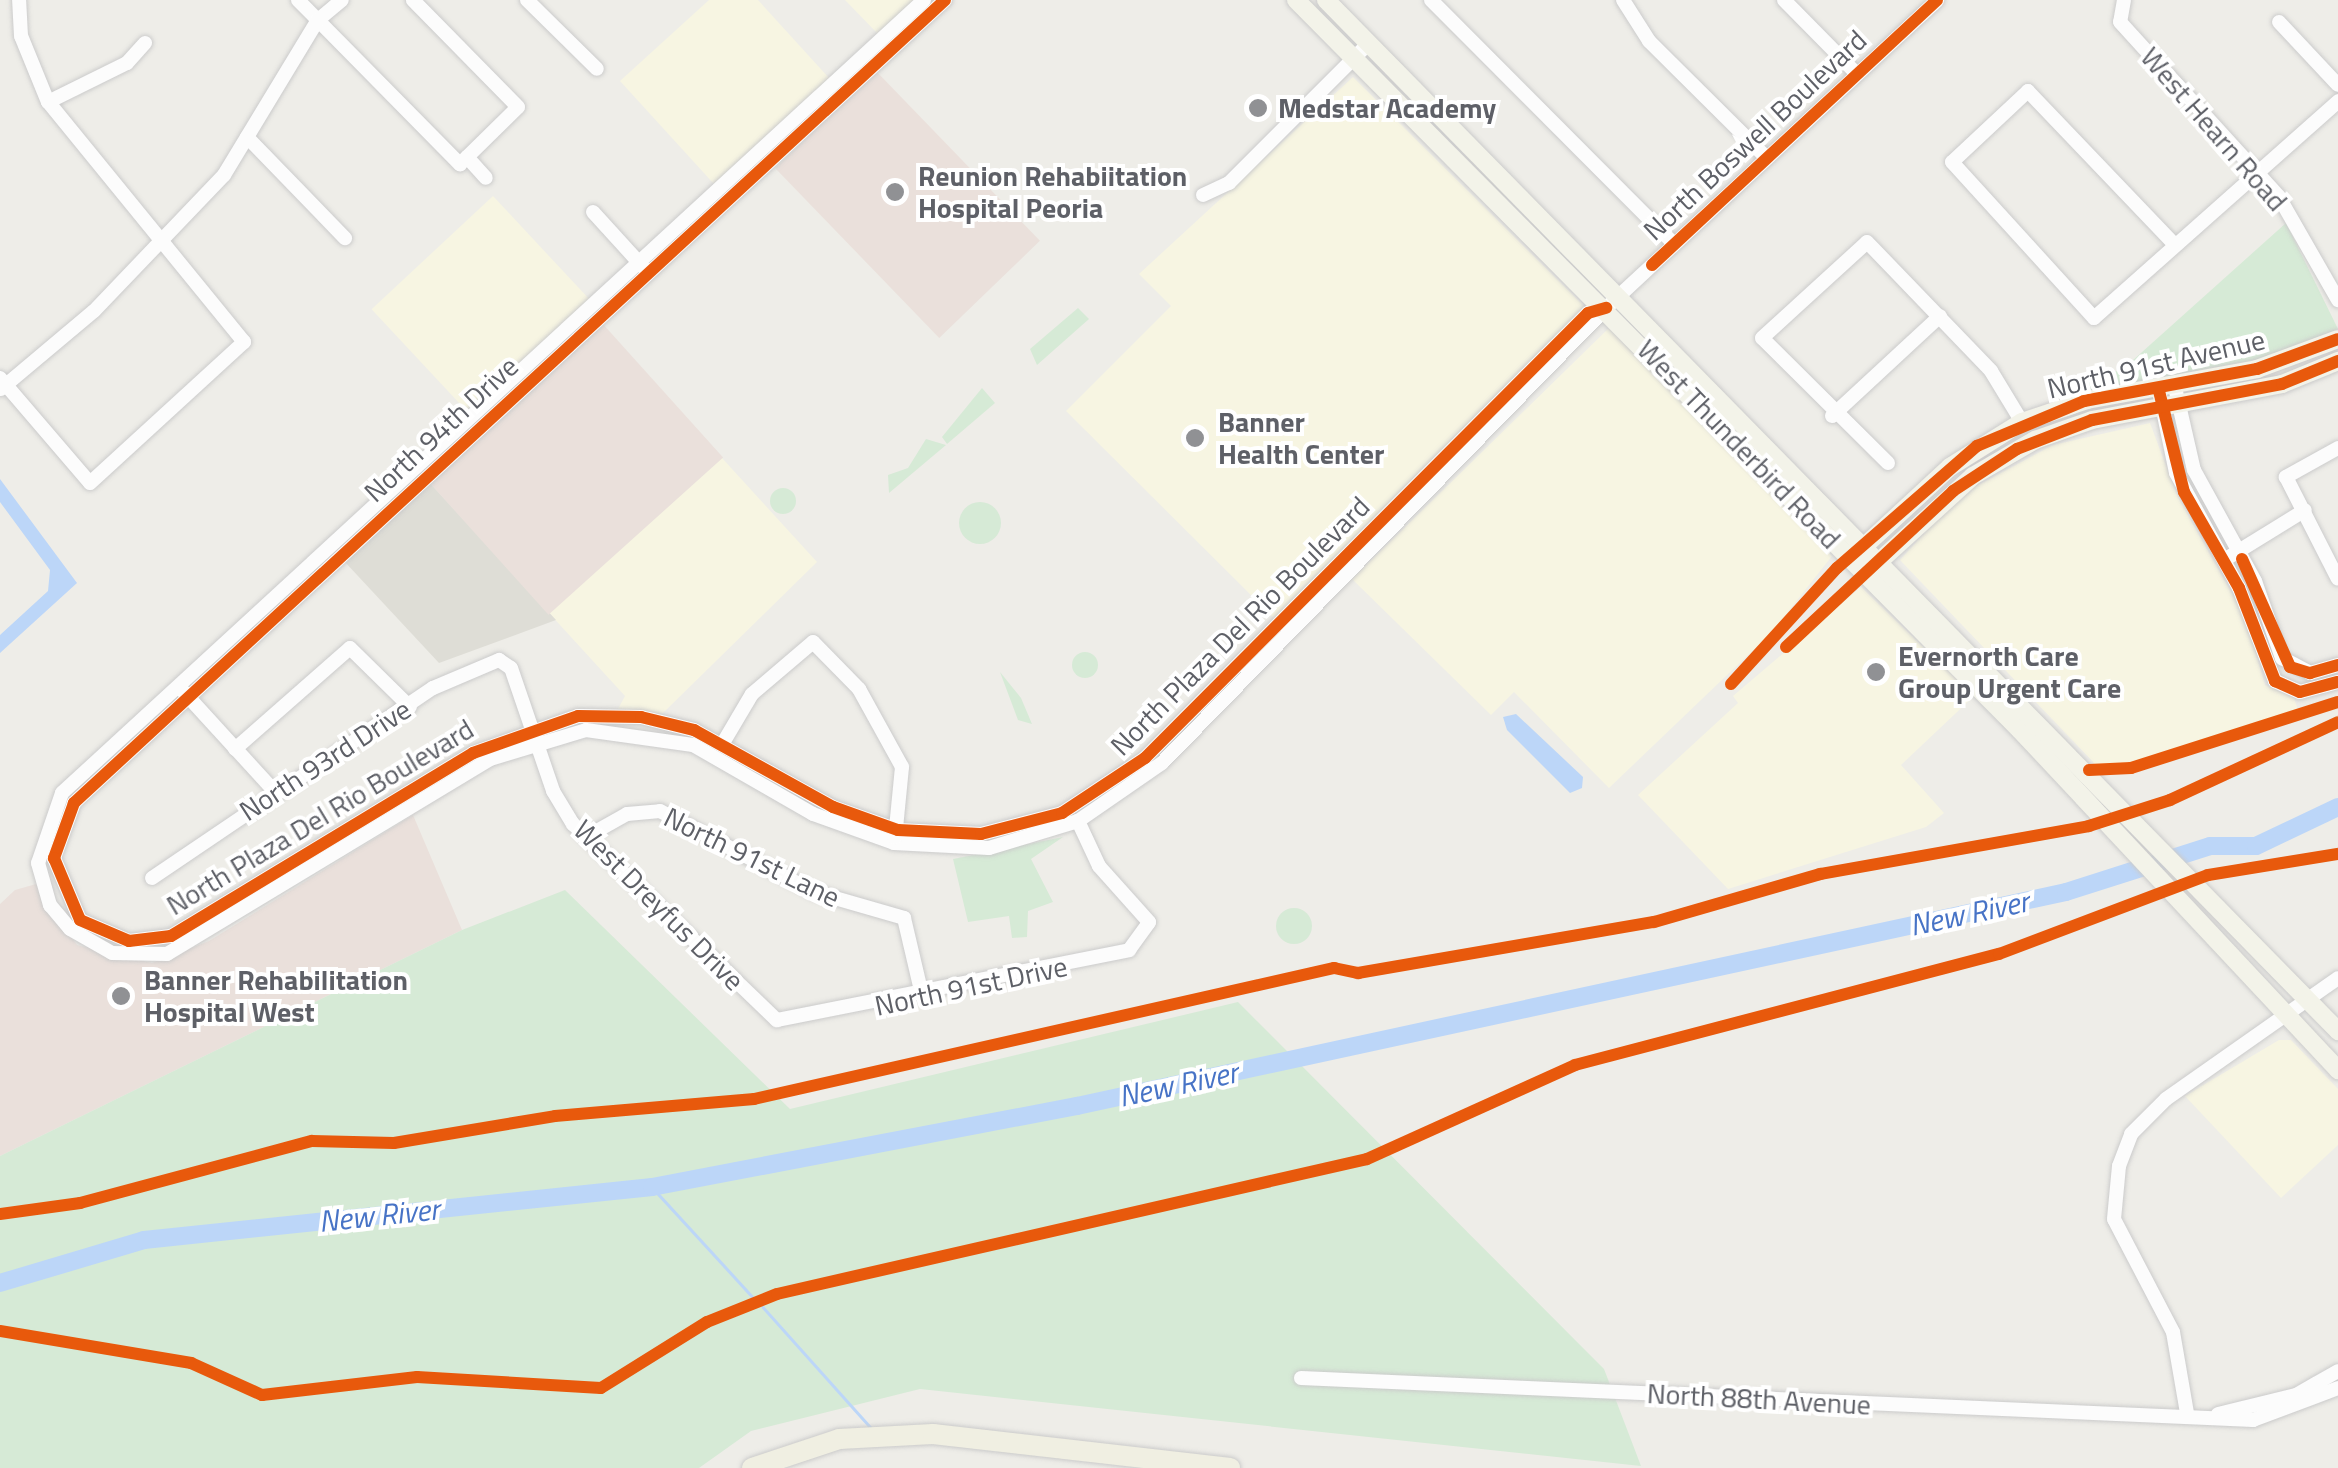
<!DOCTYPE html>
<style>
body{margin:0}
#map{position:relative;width:2338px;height:1468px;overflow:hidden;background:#eeede8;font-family:"Titillium Web",sans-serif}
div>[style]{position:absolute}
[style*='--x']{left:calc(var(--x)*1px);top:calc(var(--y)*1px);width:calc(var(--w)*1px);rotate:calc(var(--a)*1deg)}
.commercial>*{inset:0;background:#f7f5e2;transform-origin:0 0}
.education>*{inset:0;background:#deddd6}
.medical>*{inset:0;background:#eae0db;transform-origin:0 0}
.green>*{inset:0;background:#d6ead6}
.round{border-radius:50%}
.water>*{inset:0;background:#bcd6f8}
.stream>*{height:2.5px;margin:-1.25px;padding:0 1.25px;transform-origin:1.25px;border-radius:1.25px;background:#bcd6f8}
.river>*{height:18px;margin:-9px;padding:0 9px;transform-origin:9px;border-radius:9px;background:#bcd6f8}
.roads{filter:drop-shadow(0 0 2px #cbcbcb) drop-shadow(0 0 2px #cbcbcb)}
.minor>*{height:14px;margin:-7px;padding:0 7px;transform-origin:7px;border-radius:7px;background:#fcfcfc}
.major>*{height:18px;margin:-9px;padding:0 9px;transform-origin:9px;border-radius:9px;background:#f3f3e9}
.highway>*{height:20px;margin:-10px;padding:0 10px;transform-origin:10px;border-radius:10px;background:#f0efe2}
.cycleway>*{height:12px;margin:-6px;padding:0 6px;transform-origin:6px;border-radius:6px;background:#e8590c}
.dots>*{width:28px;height:28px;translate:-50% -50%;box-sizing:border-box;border:5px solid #fff;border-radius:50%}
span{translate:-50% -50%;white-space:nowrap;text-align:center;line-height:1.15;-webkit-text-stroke:8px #fff;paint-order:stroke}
.poi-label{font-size:28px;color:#5e6067;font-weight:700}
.left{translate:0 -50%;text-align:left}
.street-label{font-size:28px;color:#5e6067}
.water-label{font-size:30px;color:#4773c6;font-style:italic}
</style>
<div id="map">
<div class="commercial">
<div style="clip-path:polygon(709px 0,758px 0,829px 78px,714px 184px,620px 81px)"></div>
<div style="clip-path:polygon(845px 0,915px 0,878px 34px)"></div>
<div style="clip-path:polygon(1353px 77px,1585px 307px,1275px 619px,1066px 411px,1171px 306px,1139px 274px)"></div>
<div style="left:493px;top:196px;width:141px;height:166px;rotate:47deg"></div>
<div style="clip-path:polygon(1609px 328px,1832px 556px,1771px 633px,1609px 788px,1514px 692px,1491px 715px,1352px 579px)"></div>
<div style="clip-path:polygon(2150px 423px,2178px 498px,2244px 615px,2265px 685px,2294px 698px,2298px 710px,2121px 768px,2095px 764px,1900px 560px,1958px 496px,2053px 445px)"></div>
<div style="clip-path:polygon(722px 458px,817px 562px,662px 714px,618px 709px,625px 696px,549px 613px)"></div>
<div style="clip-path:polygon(1861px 587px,1974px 696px,1901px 765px,1944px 813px,1926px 827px,1728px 889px,1638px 795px,1738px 703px,1733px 696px)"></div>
<div style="clip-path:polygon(2279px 1040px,2291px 1040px,2338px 1089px,2338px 1145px,2281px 1198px,2185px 1096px)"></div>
</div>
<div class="education">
<div style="clip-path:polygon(429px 482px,556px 620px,439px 663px,344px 561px)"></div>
</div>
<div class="medical">
<div style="left:876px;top:71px;width:236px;height:140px;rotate:46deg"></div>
<div style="left:602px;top:323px;width:181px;height:235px;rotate:48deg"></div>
<div style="clip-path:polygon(413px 815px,462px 930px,0 1156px,0 904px,15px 890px,36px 884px,77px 945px,152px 963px,209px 941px)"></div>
</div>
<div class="green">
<div style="clip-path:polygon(2286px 223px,2338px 329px,2265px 358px,2082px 392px,2074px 381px,2122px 370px)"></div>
<div style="clip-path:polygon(1078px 308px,1089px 319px,1037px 365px,1030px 349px)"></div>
<div style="clip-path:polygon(982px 388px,995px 403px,947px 444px,942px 437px)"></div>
<div style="clip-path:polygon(926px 439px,946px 445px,889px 493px,888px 475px,908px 468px)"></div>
<div class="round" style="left:770px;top:488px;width:26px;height:26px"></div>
<div class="round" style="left:959px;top:502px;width:42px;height:42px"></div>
<div class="round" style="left:1072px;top:652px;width:26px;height:26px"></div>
<div style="clip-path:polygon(1000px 672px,1021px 698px,1032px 724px,1018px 720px)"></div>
<div style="clip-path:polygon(1063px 837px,1031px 859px,1053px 902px,1028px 911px,1027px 937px,1012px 938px,1009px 916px,968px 922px,953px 859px)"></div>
<div style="clip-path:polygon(565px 890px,790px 1109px,1238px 1002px,1604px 1369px,1641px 1466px,920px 1389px,751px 1431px,699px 1468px,0 1468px,0 1156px,462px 930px)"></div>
<div class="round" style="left:1276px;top:908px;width:36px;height:36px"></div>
</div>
<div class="water">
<div style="clip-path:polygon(0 479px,77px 583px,0 653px,0 635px,48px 591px,50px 570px,0 502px)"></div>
<div style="clip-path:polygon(1516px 714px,1583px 777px,1582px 788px,1570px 793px,1507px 730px,1503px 717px)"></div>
</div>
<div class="stream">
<div style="--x:652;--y:1187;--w:148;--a:47.5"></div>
<div style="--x:763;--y:1307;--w:164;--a:48.2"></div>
</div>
<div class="river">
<div style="--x:0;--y:1283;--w:150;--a:-16.6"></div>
<div style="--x:144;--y:1240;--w:511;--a:-5.96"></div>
<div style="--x:652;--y:1187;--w:433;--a:-10.8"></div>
<div style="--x:1077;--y:1106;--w:1012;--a:-12.21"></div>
<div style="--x:2066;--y:892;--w:151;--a:-17.7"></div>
<div style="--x:2210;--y:846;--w:46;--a:0"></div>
<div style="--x:2256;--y:846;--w:91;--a:-25.4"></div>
</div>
<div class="roads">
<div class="minor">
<div style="--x:298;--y:0;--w:231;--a:45.4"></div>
<div style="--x:460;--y:164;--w:81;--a:-44.5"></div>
<div style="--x:518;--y:107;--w:150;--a:-134.5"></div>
<div style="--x:527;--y:0;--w:98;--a:44.6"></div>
<div style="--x:924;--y:0;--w:1171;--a:137.39"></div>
<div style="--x:62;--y:793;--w:74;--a:108.9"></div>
<div style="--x:38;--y:863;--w:44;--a:74.1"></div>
<div style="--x:50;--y:905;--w:31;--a:50"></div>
<div style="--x:70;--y:929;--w:48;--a:29.7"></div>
<div style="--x:112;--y:953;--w:55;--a:1"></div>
<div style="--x:167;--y:954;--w:377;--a:-31.1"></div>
<div style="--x:490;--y:759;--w:100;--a:-16.8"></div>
<div style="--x:586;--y:730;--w:108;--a:8"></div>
<div style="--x:693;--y:745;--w:138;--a:29.9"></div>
<div style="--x:813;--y:814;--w:86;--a:19.7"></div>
<div style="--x:894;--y:843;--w:95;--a:3"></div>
<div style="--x:989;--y:848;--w:93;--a:-16.9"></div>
<div style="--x:1078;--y:821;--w:102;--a:-34.6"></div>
<div style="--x:1162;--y:763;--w:636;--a:-45.7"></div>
<div style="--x:1606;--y:308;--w:452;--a:-42.9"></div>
<div style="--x:945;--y:0;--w:1185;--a:137.33"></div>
<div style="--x:74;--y:803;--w:59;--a:110"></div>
<div style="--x:54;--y:858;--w:67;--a:67.2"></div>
<div style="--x:80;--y:920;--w:53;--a:23.2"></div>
<div style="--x:129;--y:941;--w:42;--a:-6.8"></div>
<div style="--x:171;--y:936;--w:353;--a:-31.2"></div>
<div style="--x:473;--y:753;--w:111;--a:-19.4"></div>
<div style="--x:578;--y:716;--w:63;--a:0.9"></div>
<div style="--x:641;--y:717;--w:55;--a:13.8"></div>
<div style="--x:694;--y:730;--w:159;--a:29"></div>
<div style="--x:833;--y:807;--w:69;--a:19.5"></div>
<div style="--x:898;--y:830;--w:83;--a:2.8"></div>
<div style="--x:981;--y:834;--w:84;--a:-14.5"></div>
<div style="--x:1062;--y:813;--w:100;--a:-33.5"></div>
<div style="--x:1145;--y:758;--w:628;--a:-45.13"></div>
<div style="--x:1588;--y:313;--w:19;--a:-16"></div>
<div style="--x:1431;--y:0;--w:344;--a:45.1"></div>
<div style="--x:1623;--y:0;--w:49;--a:57.6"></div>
<div style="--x:1649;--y:41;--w:166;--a:44.8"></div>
<div style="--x:1784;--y:0;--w:104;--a:45.4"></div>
<div style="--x:2124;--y:0;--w:22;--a:100"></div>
<div style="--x:2120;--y:22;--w:236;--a:47.7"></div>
<div style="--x:2279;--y:197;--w:119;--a:60.2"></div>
<div style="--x:2279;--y:22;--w:86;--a:46.9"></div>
<div style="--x:48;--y:102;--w:88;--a:-26.3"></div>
<div style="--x:127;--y:63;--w:27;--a:-48"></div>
<div style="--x:247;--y:137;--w:141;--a:45.9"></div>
<div style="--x:467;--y:157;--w:28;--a:48"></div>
<div style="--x:1203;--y:195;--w:29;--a:-25"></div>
<div style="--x:1229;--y:183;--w:198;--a:-45"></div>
<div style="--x:593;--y:212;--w:74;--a:47.7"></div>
<div style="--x:2175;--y:245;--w:213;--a:-133.7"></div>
<div style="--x:2028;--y:91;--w:104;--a:136.9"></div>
<div style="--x:1952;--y:162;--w:211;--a:47.7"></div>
<div style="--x:2094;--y:318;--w:327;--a:-41.6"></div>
<div style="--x:0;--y:378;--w:138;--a:49.4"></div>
<div style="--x:90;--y:483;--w:209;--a:-42.5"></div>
<div style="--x:244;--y:342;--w:310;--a:-129.2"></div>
<div style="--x:48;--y:102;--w:71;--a:-112.2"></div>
<div style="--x:21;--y:36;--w:36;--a:-93"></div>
<div style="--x:2174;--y:383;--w:89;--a:77.1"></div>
<div style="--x:2194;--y:470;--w:127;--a:61.2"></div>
<div style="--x:2255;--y:581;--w:82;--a:70.7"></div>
<div style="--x:2282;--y:658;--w:32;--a:28"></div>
<div style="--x:2310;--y:673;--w:29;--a:-16"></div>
<div style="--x:2158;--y:386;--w:89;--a:78.3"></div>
<div style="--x:2176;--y:473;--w:131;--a:61.3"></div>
<div style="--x:2239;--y:588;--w:100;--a:68.8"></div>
<div style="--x:2275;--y:681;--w:27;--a:24"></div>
<div style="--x:2300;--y:692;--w:39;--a:-15"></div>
<div style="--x:1;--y:389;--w:121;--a:-40"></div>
<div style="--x:94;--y:311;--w:188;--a:-46.3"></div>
<div style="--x:224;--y:175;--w:181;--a:-58.8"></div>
<div style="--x:318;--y:20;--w:31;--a:-40"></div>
<div style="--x:1832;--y:416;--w:147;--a:-42.8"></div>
<div style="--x:2338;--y:448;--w:60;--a:150.9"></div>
<div style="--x:2286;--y:477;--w:114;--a:63"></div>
<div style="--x:1888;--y:463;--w:177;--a:-135.2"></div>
<div style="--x:1762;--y:338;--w:142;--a:-42.4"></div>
<div style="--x:1867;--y:242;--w:179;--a:46.1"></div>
<div style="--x:1991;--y:371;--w:60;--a:58.7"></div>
<div style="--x:2229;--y:557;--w:89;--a:-31.7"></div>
<div style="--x:182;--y:690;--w:141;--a:47.6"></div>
<div style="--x:723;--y:743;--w:57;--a:-59.4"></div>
<div style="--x:752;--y:694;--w:80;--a:-40.4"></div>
<div style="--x:813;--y:642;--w:66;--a:45.6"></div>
<div style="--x:859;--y:689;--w:89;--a:61.1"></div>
<div style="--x:902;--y:767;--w:71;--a:95.6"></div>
<div style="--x:235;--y:749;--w:153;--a:-41.3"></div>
<div style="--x:350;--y:648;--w:84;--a:44.5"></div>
<div style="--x:586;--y:837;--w:47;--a:-29.3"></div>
<div style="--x:627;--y:814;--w:33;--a:-5"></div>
<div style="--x:660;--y:811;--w:174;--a:27.7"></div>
<div style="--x:814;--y:892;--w:94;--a:16.1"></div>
<div style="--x:904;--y:918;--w:79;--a:76.8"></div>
<div style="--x:152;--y:878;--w:339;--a:-34.1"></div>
<div style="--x:433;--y:688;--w:72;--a:-23"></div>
<div style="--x:499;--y:660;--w:14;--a:34"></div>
<div style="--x:511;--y:668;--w:130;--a:71.1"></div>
<div style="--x:553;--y:791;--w:39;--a:59"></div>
<div style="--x:573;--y:824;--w:283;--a:43.9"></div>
<div style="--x:777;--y:1020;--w:359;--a:-11.2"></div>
<div style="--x:1129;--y:950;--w:34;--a:-54"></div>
<div style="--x:1149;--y:922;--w:75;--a:-131.8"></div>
<div style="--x:1099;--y:866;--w:50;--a:-115"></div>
<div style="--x:1301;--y:1378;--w:953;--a:2.53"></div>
<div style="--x:2253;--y:1420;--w:91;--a:-20.6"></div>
<div style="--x:2187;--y:1413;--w:82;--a:-99.8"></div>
<div style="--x:2173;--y:1332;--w:127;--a:-117.6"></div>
<div style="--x:2114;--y:1219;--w:53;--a:-84.6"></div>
<div style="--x:2119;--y:1166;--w:34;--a:-69"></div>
<div style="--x:2131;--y:1134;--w:49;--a:-45"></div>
<div style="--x:2166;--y:1099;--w:210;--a:-35.1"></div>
<div style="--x:2218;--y:1414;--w:80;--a:-13.7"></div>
<div style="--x:2296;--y:1395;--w:48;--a:-29.7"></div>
</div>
<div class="major">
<div style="--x:1296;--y:0;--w:1028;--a:45.24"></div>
<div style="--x:2020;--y:730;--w:466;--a:46.9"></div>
<div style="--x:1326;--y:0;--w:1445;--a:45.53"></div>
<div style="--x:1858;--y:552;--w:125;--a:-42.7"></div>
<div style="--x:1950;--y:467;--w:85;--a:-32"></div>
<div style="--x:2022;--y:422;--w:69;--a:-18.7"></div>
<div style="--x:2087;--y:400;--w:173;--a:-10.3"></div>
<div style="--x:2257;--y:369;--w:86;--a:-20.3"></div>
<div style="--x:1873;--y:567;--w:135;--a:-42.3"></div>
<div style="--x:1973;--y:476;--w:72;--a:-30.1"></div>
<div style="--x:2035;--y:440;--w:60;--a:-19.3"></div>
<div style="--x:2092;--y:420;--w:193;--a:-10.7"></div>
<div style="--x:2282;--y:384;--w:61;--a:-22.3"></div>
</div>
<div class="highway">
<div style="--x:752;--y:1468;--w:92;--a:-18.4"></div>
<div style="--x:839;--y:1439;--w:94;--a:-3"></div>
<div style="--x:933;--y:1434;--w:299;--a:6.5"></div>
</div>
</div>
<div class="cycleway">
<div style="--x:945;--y:0;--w:1185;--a:137.33"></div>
<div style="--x:74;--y:803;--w:59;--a:110"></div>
<div style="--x:54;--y:858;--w:67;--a:67.2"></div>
<div style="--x:80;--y:920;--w:53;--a:23.2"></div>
<div style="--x:129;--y:941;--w:42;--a:-6.8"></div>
<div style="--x:171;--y:936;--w:353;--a:-31.2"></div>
<div style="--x:473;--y:753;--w:111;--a:-19.4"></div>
<div style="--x:578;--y:716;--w:63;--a:0.9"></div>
<div style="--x:641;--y:717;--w:55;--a:13.8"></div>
<div style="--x:694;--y:730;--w:159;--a:29"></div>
<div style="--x:833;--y:807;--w:69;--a:19.5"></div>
<div style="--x:898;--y:830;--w:83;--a:2.8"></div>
<div style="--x:981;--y:834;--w:84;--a:-14.5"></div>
<div style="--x:1062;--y:813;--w:100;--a:-33.5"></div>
<div style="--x:1145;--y:758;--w:628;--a:-45.13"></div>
<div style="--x:1588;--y:313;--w:19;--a:-16"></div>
<div style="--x:1652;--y:265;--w:389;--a:-42.9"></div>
<div style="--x:2159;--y:391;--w:104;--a:76.1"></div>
<div style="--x:2184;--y:492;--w:111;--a:60.2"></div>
<div style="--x:2239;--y:588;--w:100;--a:68.8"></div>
<div style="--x:2275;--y:681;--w:27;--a:24"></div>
<div style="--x:2300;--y:692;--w:39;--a:-15"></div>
<div style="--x:2242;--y:559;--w:118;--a:66"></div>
<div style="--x:2290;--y:667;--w:21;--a:17"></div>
<div style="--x:2310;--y:673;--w:29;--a:-16"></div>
<div style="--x:1786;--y:647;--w:229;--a:-43"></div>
<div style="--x:1953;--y:491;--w:77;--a:-33.3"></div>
<div style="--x:2017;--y:449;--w:80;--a:-21.1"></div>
<div style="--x:2092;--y:420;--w:193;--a:-10.7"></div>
<div style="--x:2282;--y:384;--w:61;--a:-22.3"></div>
<div style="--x:1731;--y:684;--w:157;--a:-47.6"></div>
<div style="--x:1837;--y:568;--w:186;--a:-41.1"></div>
<div style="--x:1977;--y:446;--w:116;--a:-22.8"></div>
<div style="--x:2084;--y:401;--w:176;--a:-10.5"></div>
<div style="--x:2257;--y:369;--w:86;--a:-20.3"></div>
<div style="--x:2089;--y:770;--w:42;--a:-2.7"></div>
<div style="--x:2131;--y:768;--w:217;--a:-17.7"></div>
<div style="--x:0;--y:1214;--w:81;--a:-7.8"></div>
<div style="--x:80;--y:1203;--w:240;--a:-15"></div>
<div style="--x:312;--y:1141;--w:82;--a:1.4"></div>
<div style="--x:394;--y:1143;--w:163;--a:-9.5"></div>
<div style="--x:555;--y:1116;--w:200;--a:-4.9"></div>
<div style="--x:754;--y:1099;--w:595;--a:-12.73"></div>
<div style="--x:1334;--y:968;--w:25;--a:12"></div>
<div style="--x:1358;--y:973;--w:300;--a:-9.8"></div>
<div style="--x:1654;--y:922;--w:173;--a:-16.1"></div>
<div style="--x:1820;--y:874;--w:273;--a:-10.1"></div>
<div style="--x:2089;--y:826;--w:85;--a:-17.8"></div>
<div style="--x:2170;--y:800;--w:185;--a:-24.9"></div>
<div style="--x:0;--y:1331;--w:194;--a:9.5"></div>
<div style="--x:191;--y:1363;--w:78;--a:24.3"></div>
<div style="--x:262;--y:1395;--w:156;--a:-6.6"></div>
<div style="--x:417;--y:1377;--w:184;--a:3.4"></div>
<div style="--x:601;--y:1388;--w:125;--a:-31.9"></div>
<div style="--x:707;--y:1322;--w:75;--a:-21.8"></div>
<div style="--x:777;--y:1294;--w:605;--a:-12.89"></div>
<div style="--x:1367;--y:1159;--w:228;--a:-24.3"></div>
<div style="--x:1575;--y:1065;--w:438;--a:-14.7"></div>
<div style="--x:1999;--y:954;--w:223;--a:-20.7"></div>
<div style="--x:2208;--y:875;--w:132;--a:-9.2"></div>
</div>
<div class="dots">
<div style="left:1258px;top:108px;background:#909194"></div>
<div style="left:895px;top:192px;background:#909194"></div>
<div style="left:1195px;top:438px;background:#909194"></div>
<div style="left:1876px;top:672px;background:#909194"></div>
<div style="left:121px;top:996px;background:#909194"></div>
</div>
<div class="poi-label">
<span class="left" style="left:1278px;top:108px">Medstar Academy</span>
<span class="left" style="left:918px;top:192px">Reunion Rehabiitation<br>Hospital Peoria</span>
<span class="left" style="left:1218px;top:438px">Banner<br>Health Center</span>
<span class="left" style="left:1898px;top:672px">Evernorth Care<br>Group Urgent Care</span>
<span class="left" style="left:144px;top:996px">Banner Rehabilitation<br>Hospital West</span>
</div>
<div class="street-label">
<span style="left:2214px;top:129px;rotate:49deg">West Hearn Road</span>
<span style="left:1755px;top:135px;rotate:-43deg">North Boswell Boulevard</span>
<span style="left:2156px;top:364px;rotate:-13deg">North 91st Avenue</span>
<span style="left:441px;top:429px;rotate:-43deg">North 94th Drive</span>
<span style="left:1739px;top:444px;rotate:46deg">West Thunderbird Road</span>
<span style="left:1240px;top:626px;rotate:-45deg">North Plaza Del Rio Boulevard</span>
<span style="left:325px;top:760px;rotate:-33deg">North 93rd Drive</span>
<span style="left:320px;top:817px;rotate:-31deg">North Plaza Del Rio Boulevard</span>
<span style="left:752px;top:857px;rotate:26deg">North 91st Lane</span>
<span style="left:659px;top:905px;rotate:45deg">West Dreyfus Drive</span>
<span style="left:971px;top:986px;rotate:-12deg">North 91st Drive</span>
<span style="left:1759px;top:1399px;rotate:3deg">North 88th Avenue</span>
</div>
<div class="water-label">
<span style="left:1969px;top:913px;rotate:-12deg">New River</span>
<span style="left:1178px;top:1084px;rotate:-12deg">New River</span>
<span style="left:379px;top:1215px;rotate:-6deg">New River</span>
</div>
</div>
